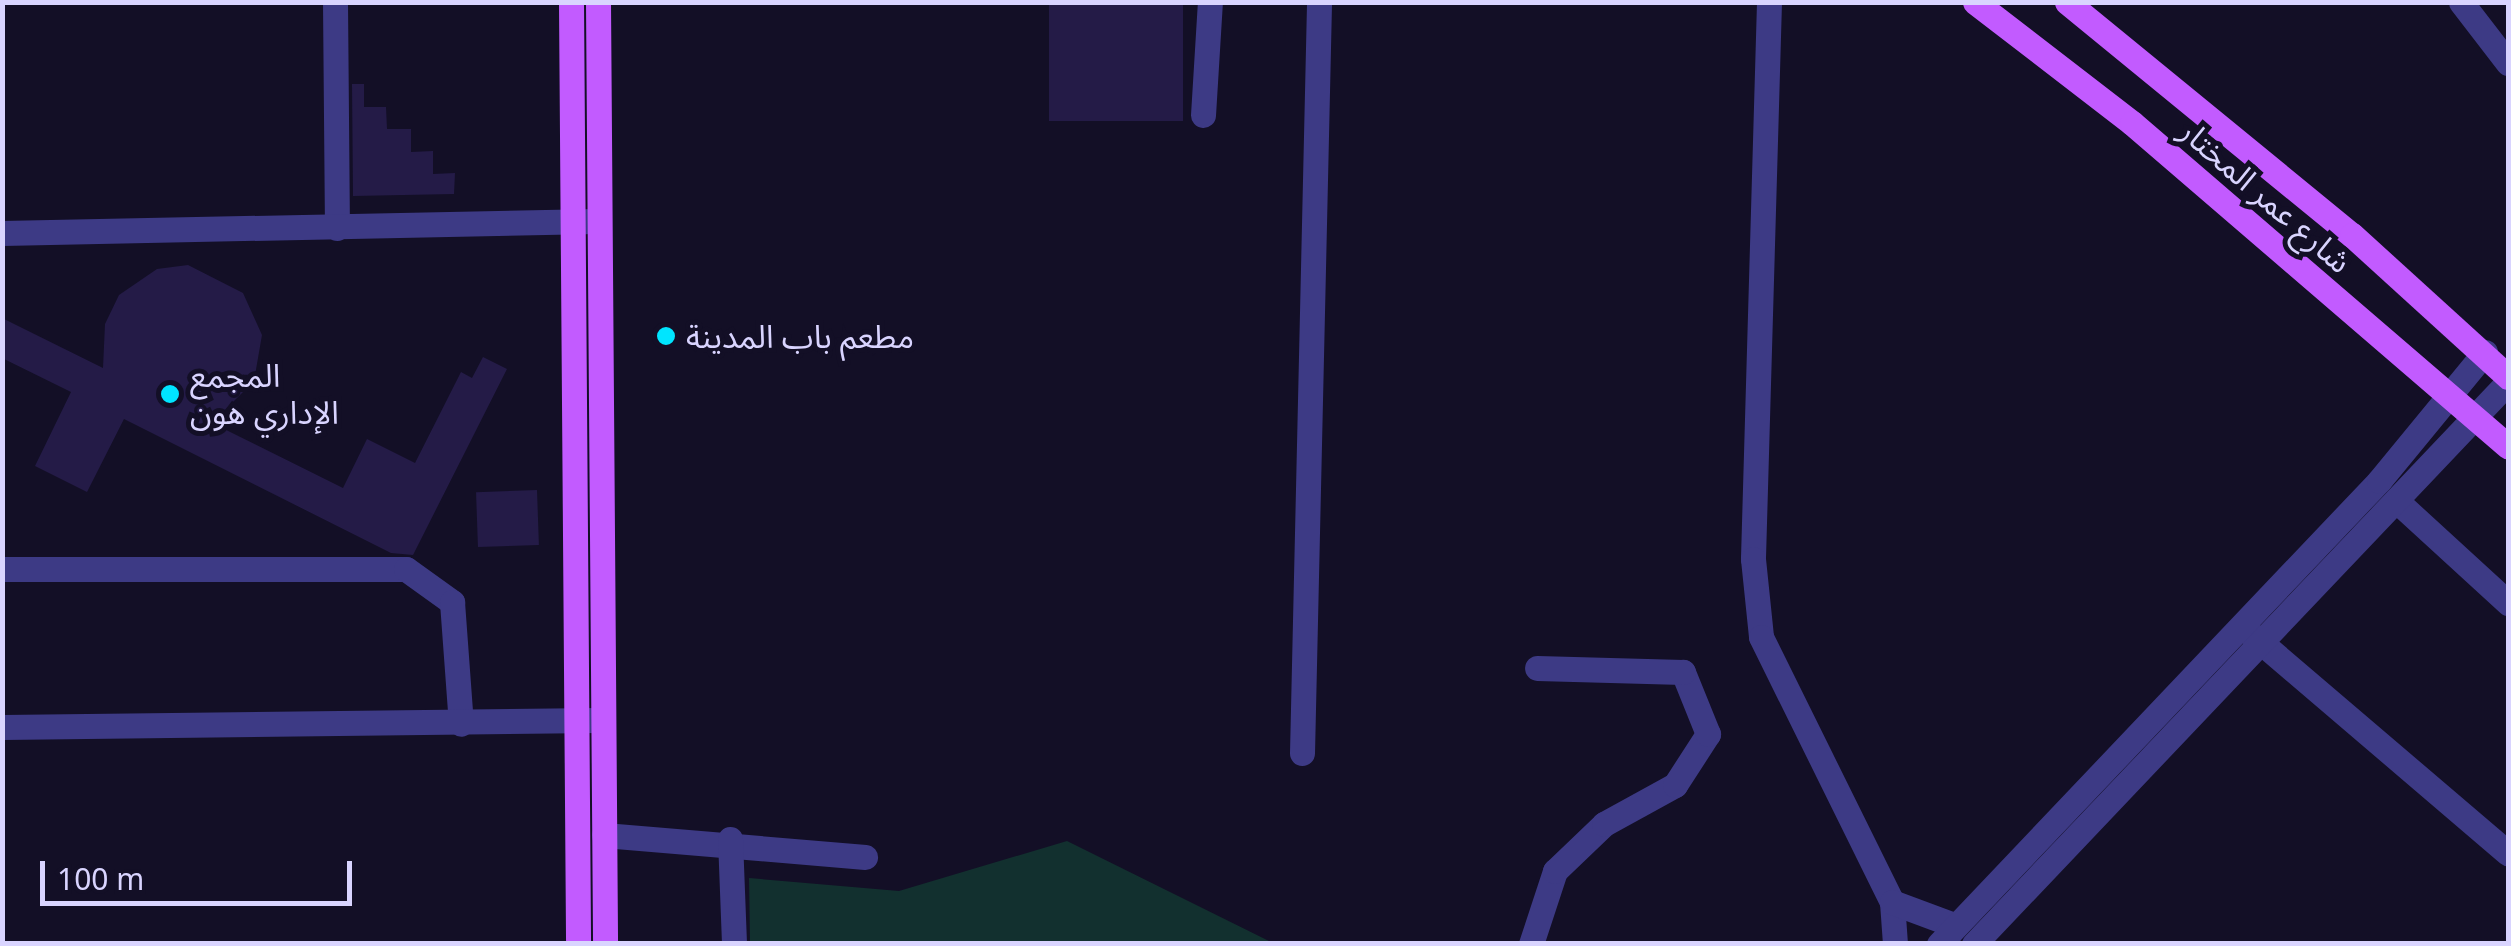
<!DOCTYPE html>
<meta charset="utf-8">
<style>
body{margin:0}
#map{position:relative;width:2511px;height:946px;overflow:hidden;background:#130f26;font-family:"Noto Sans","Noto Sans Arabic",sans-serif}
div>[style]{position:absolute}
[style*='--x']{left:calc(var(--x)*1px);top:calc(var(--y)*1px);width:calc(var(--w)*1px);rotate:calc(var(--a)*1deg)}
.green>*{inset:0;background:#12302f}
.building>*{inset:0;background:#241b47;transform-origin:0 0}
.minor>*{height:25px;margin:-12.5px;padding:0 12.5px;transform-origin:12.5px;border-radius:12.5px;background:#3d3a85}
.major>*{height:25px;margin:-12.5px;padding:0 12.5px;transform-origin:12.5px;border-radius:12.5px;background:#c25bff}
.dots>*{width:28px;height:28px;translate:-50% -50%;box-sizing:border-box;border:5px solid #130f26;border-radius:50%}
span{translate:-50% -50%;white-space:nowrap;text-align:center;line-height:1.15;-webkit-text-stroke:10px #130f26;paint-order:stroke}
.street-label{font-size:32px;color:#d9d4ff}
.poi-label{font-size:32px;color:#d9d4ff}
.left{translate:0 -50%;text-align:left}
.frame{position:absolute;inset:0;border:5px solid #d9d4ff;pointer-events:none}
.scale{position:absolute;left:40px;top:861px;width:312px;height:45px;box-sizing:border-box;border:5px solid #d9d4ff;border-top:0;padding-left:12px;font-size:30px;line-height:35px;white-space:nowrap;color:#d9d4ff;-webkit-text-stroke:8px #130f26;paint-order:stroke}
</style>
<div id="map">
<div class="green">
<div style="clip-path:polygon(1067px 841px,1273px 943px,750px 943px,749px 878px,899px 891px)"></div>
</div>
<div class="building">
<div style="left:1049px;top:2px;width:134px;height:119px"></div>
<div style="clip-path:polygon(352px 84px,364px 84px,364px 107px,386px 107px,387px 129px,411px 129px,411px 152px,433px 151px,433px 174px,455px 173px,454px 194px,353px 196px)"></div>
<div style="clip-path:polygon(188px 265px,243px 293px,262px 335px,254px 381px,212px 423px,343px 488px,367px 439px,415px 463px,461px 372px,472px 378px,483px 357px,507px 369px,413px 555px,391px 553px,124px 419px,87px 492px,35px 466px,71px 392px,2px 358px,2px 318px,103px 368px,105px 324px,119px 295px,157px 269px)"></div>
<div style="left:537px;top:490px;width:55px;height:61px;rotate:88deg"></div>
</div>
<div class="minor">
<div style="--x:335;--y:2;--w:226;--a:89.5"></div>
<div style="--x:1769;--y:2;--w:557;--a:91.65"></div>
<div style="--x:1753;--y:559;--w:78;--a:84.1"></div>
<div style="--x:1761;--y:637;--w:296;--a:63.7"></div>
<div style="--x:1892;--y:902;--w:42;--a:85.9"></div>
<div style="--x:2461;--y:2;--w:77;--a:52.4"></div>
<div style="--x:1203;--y:115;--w:113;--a:-86.5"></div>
<div style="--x:2;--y:233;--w:594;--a:-1.16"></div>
<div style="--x:2400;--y:504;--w:147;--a:42.5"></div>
<div style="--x:2;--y:569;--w:404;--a:0"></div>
<div style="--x:406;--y:569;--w:57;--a:35.7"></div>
<div style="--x:452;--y:602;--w:122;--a:85.8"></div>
<div style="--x:2250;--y:633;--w:339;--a:40.5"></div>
<div style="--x:2;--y:727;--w:595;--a:-0.67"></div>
<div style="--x:1302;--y:753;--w:751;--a:-88.7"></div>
<div style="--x:604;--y:835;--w:262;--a:4.8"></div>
<div style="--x:730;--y:839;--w:105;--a:87.8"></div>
<div style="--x:1892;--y:902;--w:66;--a:20.4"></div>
<div style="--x:1531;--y:944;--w:77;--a:-71.8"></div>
<div style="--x:1555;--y:871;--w:68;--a:-43.8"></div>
<div style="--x:1604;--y:824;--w:81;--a:-28.8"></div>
<div style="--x:1675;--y:785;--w:61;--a:-57.1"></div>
<div style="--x:1708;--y:734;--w:67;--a:-112"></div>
<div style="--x:1683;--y:672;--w:146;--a:-178.4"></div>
<div style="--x:1939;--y:944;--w:639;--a:-46.46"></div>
<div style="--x:2379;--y:481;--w:167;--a:-50.6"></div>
<div style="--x:1974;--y:944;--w:775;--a:-46.46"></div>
</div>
<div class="major">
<div style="--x:571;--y:2;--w:942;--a:89.57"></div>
<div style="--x:598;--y:2;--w:942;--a:89.57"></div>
<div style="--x:1975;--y:2;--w:198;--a:37.6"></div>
<div style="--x:2132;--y:123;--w:496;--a:40.7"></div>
<div style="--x:2067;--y:2;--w:368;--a:39.3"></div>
<div style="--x:2352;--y:235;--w:211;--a:42.3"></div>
</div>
<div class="dots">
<div style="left:666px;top:336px;background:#00e5ff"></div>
<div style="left:170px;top:394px;background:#00e5ff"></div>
</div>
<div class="street-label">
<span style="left:2266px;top:196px;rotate:41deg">شارع عمر المختار</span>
</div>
<div class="poi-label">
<span class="left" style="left:686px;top:336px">مطعم باب المدينة</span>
<span class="left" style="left:190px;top:394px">المجمع<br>الإداري هون</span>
</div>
<div class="frame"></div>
<div class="scale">100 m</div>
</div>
